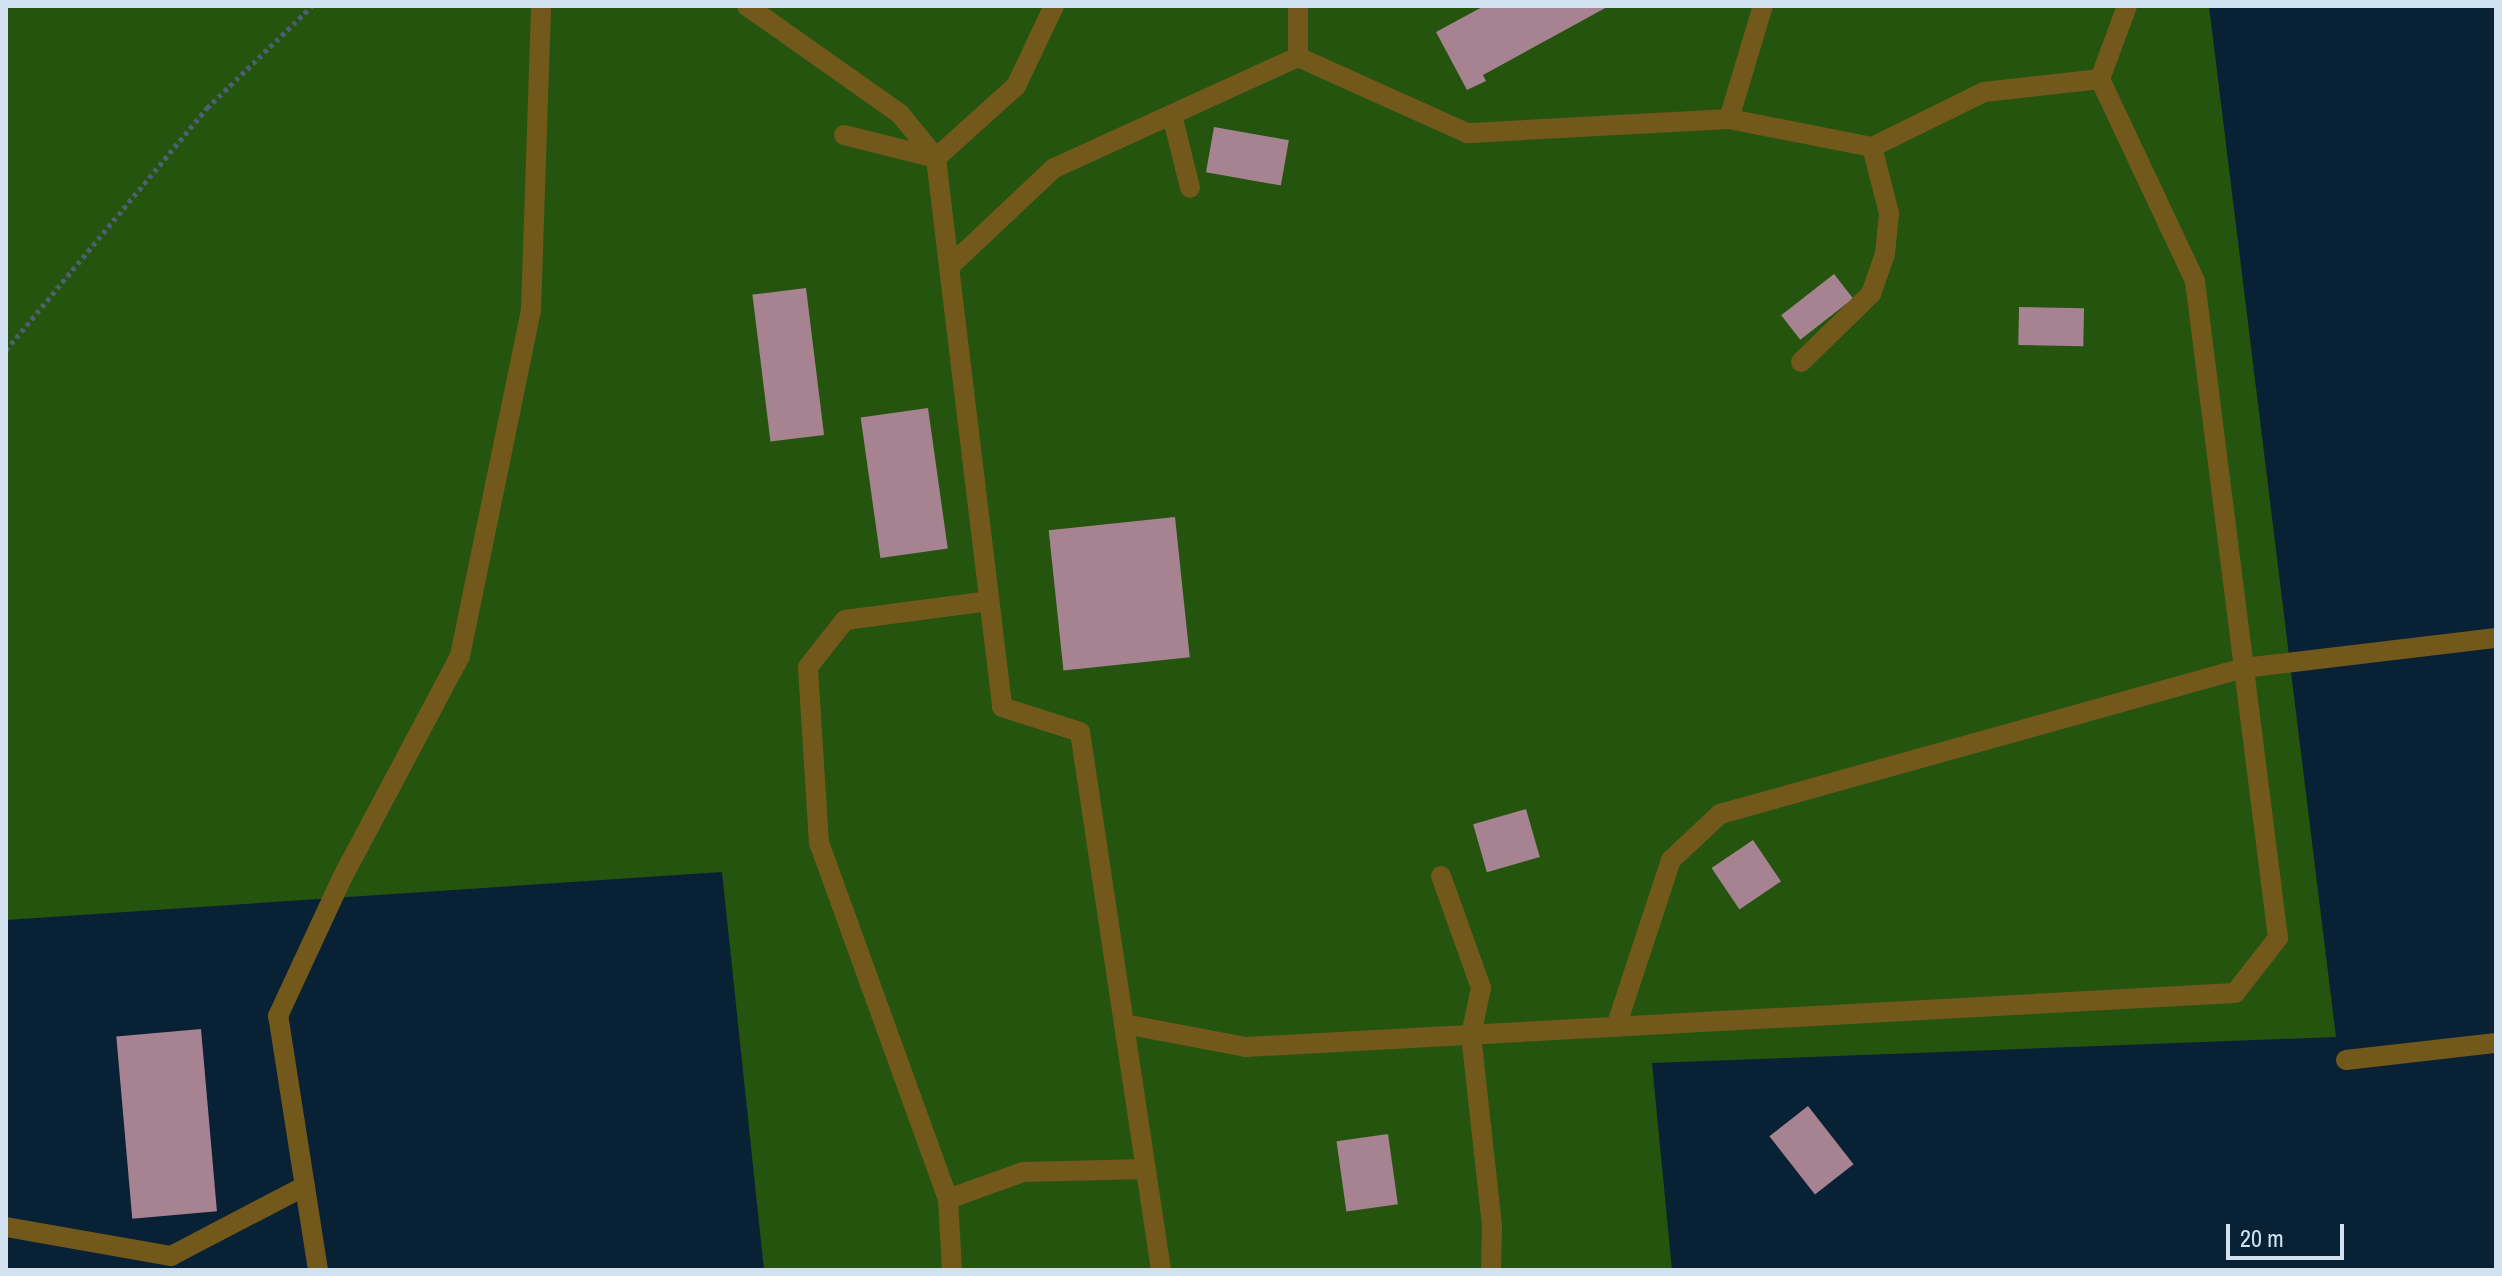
<!DOCTYPE html>
<style>
body{margin:0}
#map{position:relative;width:2502px;height:1276px;overflow:hidden;background:#082135;font-family:"Archivo Narrow",sans-serif}
div>[style]{position:absolute}
[style*='--x']{left:calc(var(--x)*1px);top:calc(var(--y)*1px);width:calc(var(--w)*1px);rotate:calc(var(--a)*1deg)}
.green>*{inset:0;background:#25540e}
.building>*{inset:0;background:#a78290;transform-origin:0 0}
.path>*{height:5px;margin-top:-2.5px;transform-origin:0;background:repeating-linear-gradient(90deg,#4b6173 0 4px,transparent 0 8px)}
.minor>*{height:20px;margin:-10px;padding:0 10px;transform-origin:10px;border-radius:10px;background:#73581c}
span{translate:-50% -50%;white-space:nowrap;text-align:center;line-height:1.15;-webkit-text-stroke:8px #082135;paint-order:stroke}
.frame{position:absolute;inset:0;border:8px solid #d2e1ef;pointer-events:none}
.scale{position:absolute;left:2226px;top:1224px;width:118px;height:36px;box-sizing:border-box;border:4px solid #d2e1ef;border-top:0;padding-left:10px;font-size:24px;line-height:28px;white-space:nowrap;color:#d2e1ef;-webkit-text-stroke:6px #082135;paint-order:stroke}
</style>
<div id="map">
<div class="green">
<div style="clip-path:polygon(6px 6px,2209px 6px,2336px 1037px,1652px 1063px,1672px 1270px,764px 1270px,722px 872px,6px 920px)"></div>
</div>
<div class="building">
<div style="clip-path:polygon(1484px 6px,1609px 6px,1483px 75px,1486px 81px,1467px 90px,1436px 32px)"></div>
<div style="left:1214px;top:127px;width:76px;height:46px;rotate:10deg"></div>
<div style="left:1834px;top:274px;width:31px;height:67px;rotate:52deg"></div>
<div style="left:806px;top:288px;width:148px;height:54px;rotate:83deg"></div>
<div style="left:2019px;top:307px;width:65px;height:38px;rotate:1deg"></div>
<div style="left:928px;top:408px;width:142px;height:68px;rotate:82deg"></div>
<div style="left:1175px;top:517px;width:141px;height:127px;rotate:84deg"></div>
<div style="left:1526px;top:809px;width:50px;height:55px;rotate:74deg"></div>
<div style="left:1753px;top:840px;width:50px;height:50px;rotate:56deg"></div>
<div style="left:201px;top:1029px;width:183px;height:85px;rotate:85deg"></div>
<div style="left:1808px;top:1106px;width:74px;height:49px;rotate:52deg"></div>
<div style="left:1388px;top:1134px;width:71px;height:52px;rotate:82deg"></div>
</div>
<div class="path">
<div style="--x:6;--y:350;--w:315;--a:-50.3"></div>
<div style="--x:207;--y:108;--w:146;--a:-44.2"></div>
</div>
<div class="minor">
<div style="--x:747;--y:6;--w:187;--a:35.2"></div>
<div style="--x:900;--y:114;--w:57;--a:50.7"></div>
<div style="--x:1298;--y:6;--w:51;--a:90"></div>
<div style="--x:2100;--y:79;--w:78;--a:-69.7"></div>
<div style="--x:1172;--y:115;--w:75;--a:76.1"></div>
<div style="--x:1729;--y:119;--w:118;--a:-73.3"></div>
<div style="--x:844;--y:135;--w:95;--a:14"></div>
<div style="--x:949;--y:267;--w:110;--a:-96.8"></div>
<div style="--x:936;--y:158;--w:108;--a:-42"></div>
<div style="--x:1016;--y:86;--w:89;--a:-64.6"></div>
<div style="--x:1801;--y:362;--w:98;--a:-44.2"></div>
<div style="--x:1871;--y:294;--w:42;--a:-70.7"></div>
<div style="--x:1885;--y:254;--w:41;--a:-84.4"></div>
<div style="--x:1889;--y:213;--w:68;--a:-104.4"></div>
<div style="--x:1441;--y:876;--w:119;--a:70.3"></div>
<div style="--x:1481;--y:988;--w:48;--a:102"></div>
<div style="--x:1471;--y:1035;--w:192;--a:83.7"></div>
<div style="--x:1492;--y:1226;--w:44;--a:91.3"></div>
<div style="--x:1124;--y:1024;--w:124;--a:10.7"></div>
<div style="--x:1246;--y:1047;--w:990;--a:-3.13"></div>
<div style="--x:2235;--y:993;--w:70;--a:-52"></div>
<div style="--x:2278;--y:938;--w:662;--a:-97.2"></div>
<div style="--x:2195;--y:281;--w:223;--a:-115.2"></div>
<div style="--x:2100;--y:79;--w:117;--a:173.6"></div>
<div style="--x:1984;--y:92;--w:125;--a:153.8"></div>
<div style="--x:1872;--y:147;--w:146;--a:-168.9"></div>
<div style="--x:1729;--y:119;--w:262;--a:176.9"></div>
<div style="--x:1467;--y:133;--w:185;--a:-155.8"></div>
<div style="--x:1298;--y:57;--w:268;--a:155.5"></div>
<div style="--x:1054;--y:168;--w:144;--a:136.7"></div>
<div style="--x:949;--y:267;--w:443;--a:83.1"></div>
<div style="--x:1002;--y:707;--w:82;--a:17.8"></div>
<div style="--x:1080;--y:732;--w:544;--a:81.44"></div>
<div style="--x:1616;--y:1027;--w:176;--a:-71.8"></div>
<div style="--x:1671;--y:860;--w:67;--a:-43.2"></div>
<div style="--x:1720;--y:814;--w:544;--a:-15.57"></div>
<div style="--x:2244;--y:668;--w:254;--a:-6.8"></div>
<div style="--x:2346;--y:1060;--w:151;--a:-6.5"></div>
<div style="--x:948;--y:1199;--w:379;--a:-109.9"></div>
<div style="--x:819;--y:843;--w:176;--a:-93.6"></div>
<div style="--x:808;--y:667;--w:60;--a:-51.8"></div>
<div style="--x:845;--y:620;--w:145;--a:-7.5"></div>
<div style="--x:6;--y:1227;--w:168;--a:10"></div>
<div style="--x:171;--y:1256;--w:151;--a:-27.6"></div>
<div style="--x:318;--y:1270;--w:257;--a:-98.9"></div>
<div style="--x:278;--y:1016;--w:152;--a:-65.1"></div>
<div style="--x:342;--y:878;--w:251;--a:-62"></div>
<div style="--x:460;--y:656;--w:353;--a:-78.4"></div>
<div style="--x:531;--y:310;--w:304;--a:-88.1"></div>
<div style="--x:952;--y:1270;--w:71;--a:-93.2"></div>
<div style="--x:948;--y:1199;--w:80;--a:-19.8"></div>
<div style="--x:1023;--y:1172;--w:123;--a:-1.4"></div>
</div>
<div class="frame"></div>
<div class="scale">20 m</div>
</div>
